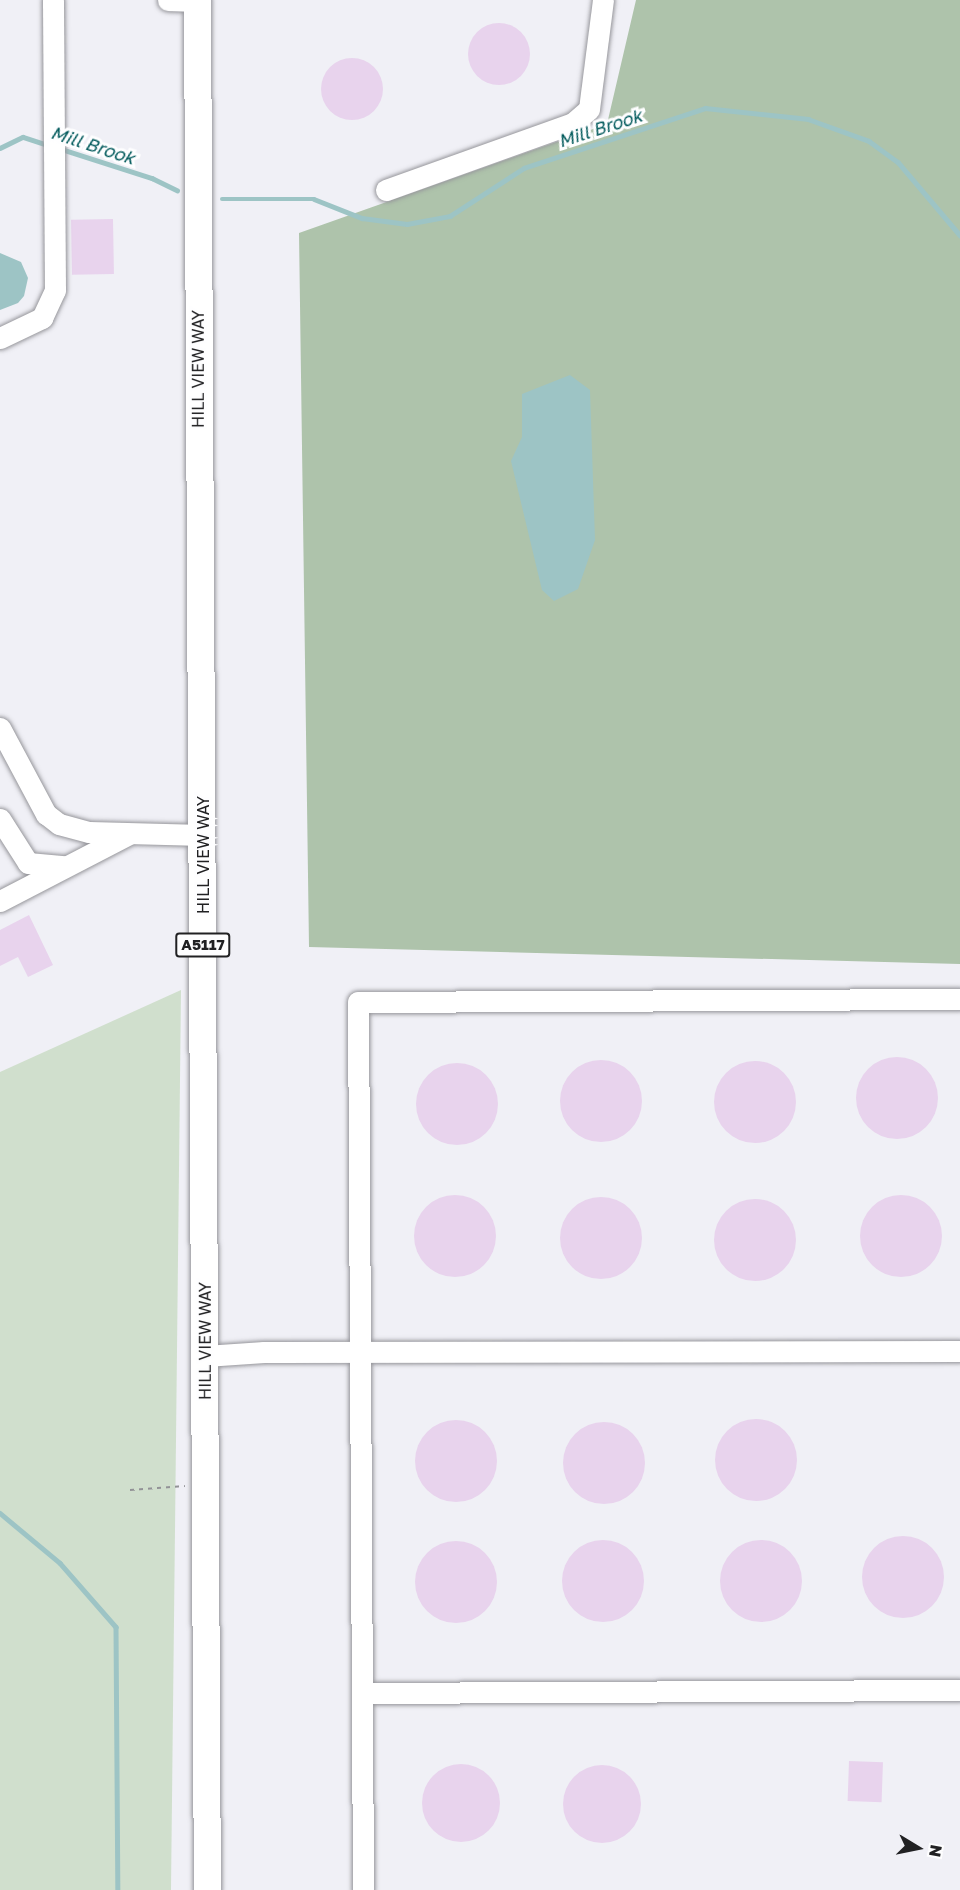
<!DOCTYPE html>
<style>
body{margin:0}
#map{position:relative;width:960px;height:1890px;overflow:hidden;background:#f0f0f6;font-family:"Golos Text",sans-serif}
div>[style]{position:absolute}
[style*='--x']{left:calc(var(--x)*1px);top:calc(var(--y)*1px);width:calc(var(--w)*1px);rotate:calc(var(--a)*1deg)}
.green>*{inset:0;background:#d0dfcd}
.forest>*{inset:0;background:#aec3ab}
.water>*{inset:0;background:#9dc4c5}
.stream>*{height:4.5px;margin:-2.25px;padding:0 2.25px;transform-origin:2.25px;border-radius:2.25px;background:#9dc4c5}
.building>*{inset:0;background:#e8d3ed;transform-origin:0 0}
.round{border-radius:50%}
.path>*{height:2px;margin-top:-1px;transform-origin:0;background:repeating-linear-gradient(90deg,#929296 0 4.5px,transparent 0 9px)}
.roads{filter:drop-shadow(0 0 2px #96969b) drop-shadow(0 0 2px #96969b)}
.minor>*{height:21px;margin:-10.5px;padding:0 10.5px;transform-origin:10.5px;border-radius:10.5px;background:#fff}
.major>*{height:27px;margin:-13.5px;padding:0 13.5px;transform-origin:13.5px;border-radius:13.5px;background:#fff}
span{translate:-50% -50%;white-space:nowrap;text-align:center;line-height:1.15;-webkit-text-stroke:6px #fefeff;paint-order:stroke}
.shield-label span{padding:2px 4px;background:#fefeff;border:2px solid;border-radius:4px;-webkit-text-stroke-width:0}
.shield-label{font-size:15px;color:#212123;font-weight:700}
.street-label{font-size:16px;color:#212123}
.water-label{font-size:18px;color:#025a5c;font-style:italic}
.north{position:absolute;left:888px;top:1818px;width:60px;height:60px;-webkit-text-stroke:4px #fefeff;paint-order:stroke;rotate:100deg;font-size:16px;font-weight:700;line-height:24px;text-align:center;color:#212123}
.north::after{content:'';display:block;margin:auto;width:21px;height:27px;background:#212123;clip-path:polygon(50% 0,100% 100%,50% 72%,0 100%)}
</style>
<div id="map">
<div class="green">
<div style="clip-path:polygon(181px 990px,171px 1890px,0 1890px,0 1072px)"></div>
</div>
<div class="forest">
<div style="clip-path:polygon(636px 0,960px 0,960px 964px,309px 947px,299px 233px,607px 124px)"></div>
</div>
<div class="water">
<div style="clip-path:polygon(0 253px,21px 262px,28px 278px,24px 296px,18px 303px,0 310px)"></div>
<div style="clip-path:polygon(570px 375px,590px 390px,595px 540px,578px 589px,554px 601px,542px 590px,511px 461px,522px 437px,522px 394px)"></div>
</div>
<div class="stream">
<div style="--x:0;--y:148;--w:25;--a:-26"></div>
<div style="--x:23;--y:137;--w:26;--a:18"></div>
<div style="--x:61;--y:149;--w:96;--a:17.7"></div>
<div style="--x:152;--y:178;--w:28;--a:26"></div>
<div style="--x:222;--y:199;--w:92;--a:0"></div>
<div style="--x:314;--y:199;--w:52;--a:21.6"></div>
<div style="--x:362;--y:218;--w:45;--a:7.6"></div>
<div style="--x:407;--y:224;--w:44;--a:-10.5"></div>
<div style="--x:450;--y:216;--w:88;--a:-33"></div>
<div style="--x:524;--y:168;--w:191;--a:-18.3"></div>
<div style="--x:705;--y:108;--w:104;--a:6.1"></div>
<div style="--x:808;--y:119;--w:65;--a:19.8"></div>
<div style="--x:869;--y:141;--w:36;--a:36"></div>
<div style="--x:898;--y:162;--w:96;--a:49.7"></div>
<div style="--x:0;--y:1513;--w:78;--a:39.8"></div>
<div style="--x:60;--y:1563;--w:85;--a:48.8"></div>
<div style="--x:116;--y:1627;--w:263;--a:89.6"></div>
</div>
<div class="building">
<div class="round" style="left:468px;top:23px;width:62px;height:62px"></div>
<div class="round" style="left:321px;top:58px;width:62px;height:62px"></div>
<div style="left:113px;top:219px;width:55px;height:42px;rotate:89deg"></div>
<div style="clip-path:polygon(29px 915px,53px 965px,28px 977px,18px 957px,0 966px,0 930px)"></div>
<div class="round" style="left:856px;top:1057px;width:82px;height:82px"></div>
<div class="round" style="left:560px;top:1060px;width:82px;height:82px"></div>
<div class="round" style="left:714px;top:1061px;width:82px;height:82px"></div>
<div class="round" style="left:416px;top:1063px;width:82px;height:82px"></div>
<div class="round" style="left:414px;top:1195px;width:82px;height:82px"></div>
<div class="round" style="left:860px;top:1195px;width:82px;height:82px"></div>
<div class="round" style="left:560px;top:1197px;width:82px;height:82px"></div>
<div class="round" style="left:714px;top:1199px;width:82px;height:82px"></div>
<div class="round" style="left:715px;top:1419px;width:82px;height:82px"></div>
<div class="round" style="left:415px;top:1420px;width:82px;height:82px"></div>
<div class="round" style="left:563px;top:1422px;width:82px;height:82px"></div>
<div class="round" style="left:862px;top:1536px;width:82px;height:82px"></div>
<div class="round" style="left:562px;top:1540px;width:82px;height:82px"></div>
<div class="round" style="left:720px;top:1540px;width:82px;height:82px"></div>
<div class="round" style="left:415px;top:1541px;width:82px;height:82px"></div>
<div style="left:849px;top:1761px;width:34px;height:40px;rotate:2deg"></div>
<div class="round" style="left:422px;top:1764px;width:78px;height:78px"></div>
<div class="round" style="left:563px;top:1765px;width:78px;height:78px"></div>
</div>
<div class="path">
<div style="--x:130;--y:1490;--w:55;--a:-4.2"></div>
</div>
<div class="roads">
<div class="minor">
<div style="--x:168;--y:0;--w:29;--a:2"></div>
<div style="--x:386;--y:190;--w:199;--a:-19.7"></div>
<div style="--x:573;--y:123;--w:21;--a:-41"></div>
<div style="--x:589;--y:109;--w:110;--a:-82.7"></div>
<div style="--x:0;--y:338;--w:47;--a:-25.5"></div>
<div style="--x:42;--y:318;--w:31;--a:-65"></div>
<div style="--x:55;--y:290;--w:290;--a:-90.4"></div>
<div style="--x:0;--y:728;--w:98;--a:61.9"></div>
<div style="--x:46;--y:814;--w:16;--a:38"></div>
<div style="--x:59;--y:824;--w:31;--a:15"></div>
<div style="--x:89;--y:832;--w:114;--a:1.5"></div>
<div style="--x:0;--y:819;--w:52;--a:57.5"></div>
<div style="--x:28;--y:863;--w:36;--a:5"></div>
<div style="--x:0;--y:901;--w:145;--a:-27.4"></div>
<div style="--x:205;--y:1356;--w:59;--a:-3.9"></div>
<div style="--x:264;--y:1352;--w:696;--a:-0.08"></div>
<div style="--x:362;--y:1693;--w:598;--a:-0.29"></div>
<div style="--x:363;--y:1890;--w:888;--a:-90.32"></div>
<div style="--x:358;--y:1002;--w:602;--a:-0.29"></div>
</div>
<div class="major">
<div style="--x:197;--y:0;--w:1890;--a:89.7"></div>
</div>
</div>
<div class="shield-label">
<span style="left:203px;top:945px">A5117</span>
</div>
<div class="street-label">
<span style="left:198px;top:369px;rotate:-90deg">HILL VIEW WAY</span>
<span style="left:203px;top:855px;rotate:-90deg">HILL VIEW WAY</span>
<span style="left:205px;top:1341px;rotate:-90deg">HILL VIEW WAY</span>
</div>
<div class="water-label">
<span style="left:600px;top:128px;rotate:-18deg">Mill Brook</span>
<span style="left:93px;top:145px;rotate:18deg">Mill Brook</span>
</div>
<div class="north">N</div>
</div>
